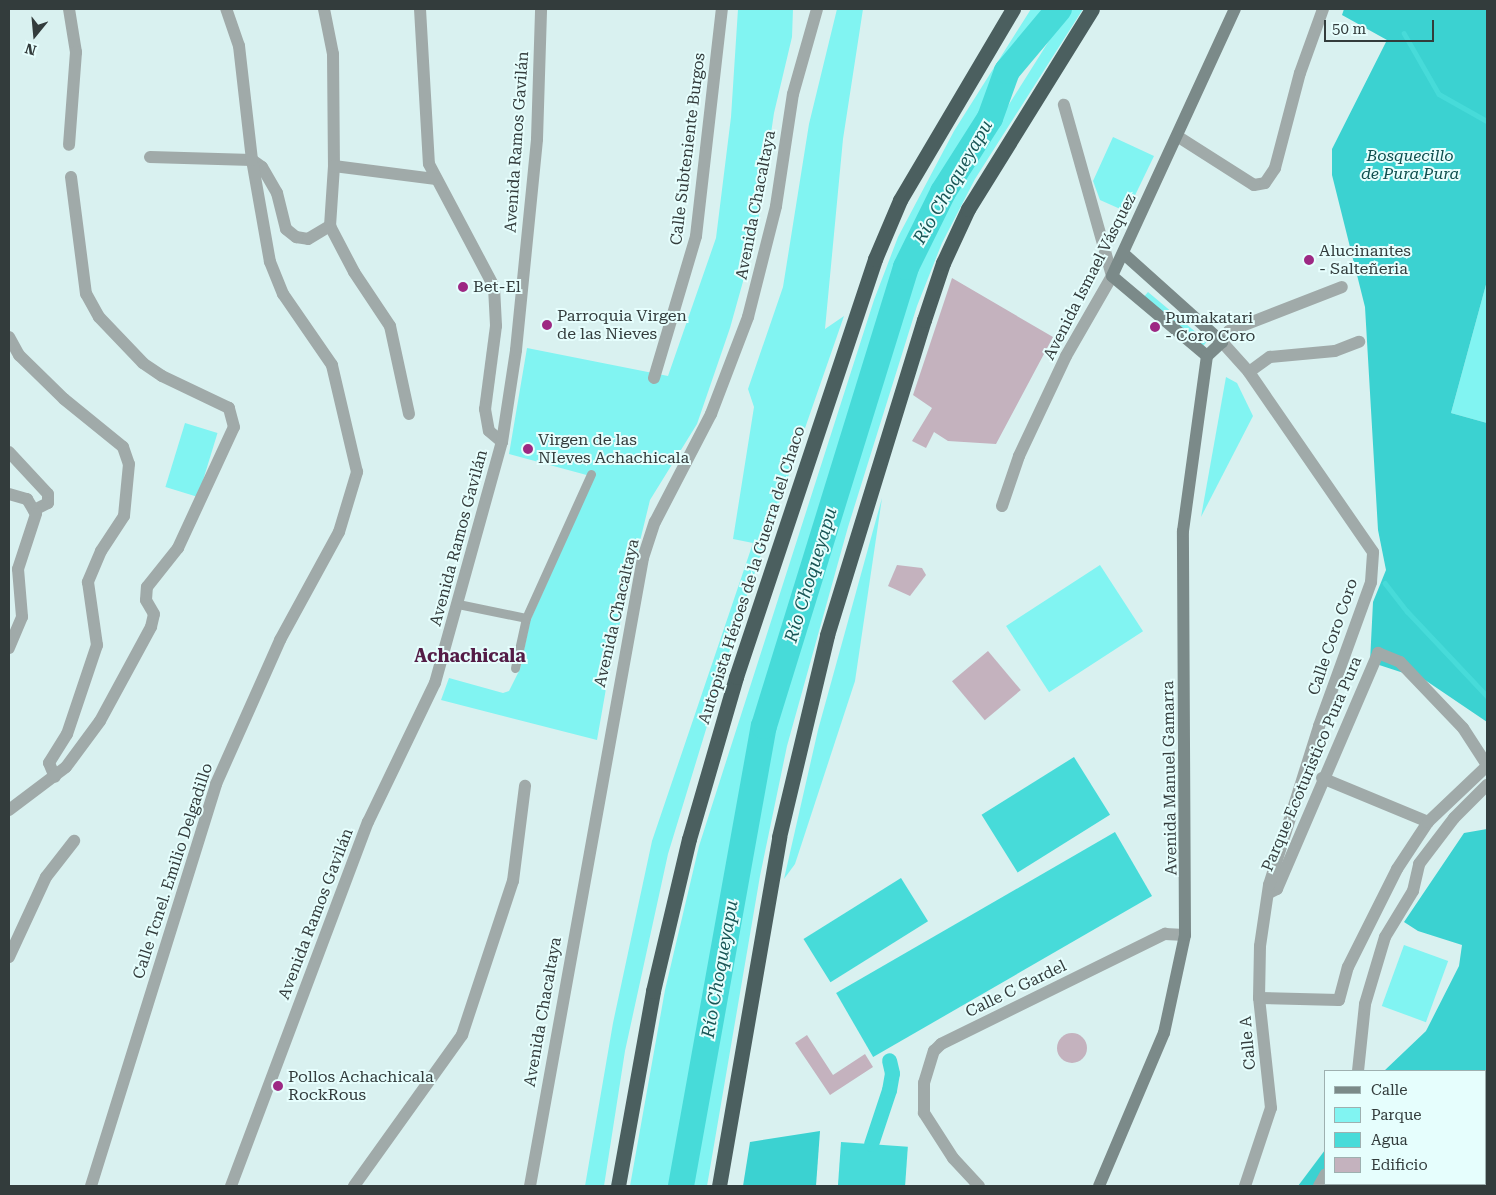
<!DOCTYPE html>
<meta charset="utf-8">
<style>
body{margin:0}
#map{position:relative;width:1496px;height:1195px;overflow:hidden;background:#d9f1f0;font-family:"Roboto Serif",serif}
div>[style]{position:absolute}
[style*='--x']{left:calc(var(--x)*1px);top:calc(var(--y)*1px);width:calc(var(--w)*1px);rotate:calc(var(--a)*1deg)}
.green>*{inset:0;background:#81f4f2;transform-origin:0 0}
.forest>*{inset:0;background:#3bd2d1}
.water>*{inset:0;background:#47dbd9;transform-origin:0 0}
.stream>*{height:4.5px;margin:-2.25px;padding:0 2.25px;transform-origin:2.25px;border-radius:2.25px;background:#47dbd9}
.canal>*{height:15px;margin:-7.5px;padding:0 7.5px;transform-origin:7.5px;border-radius:7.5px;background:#47dbd9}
.river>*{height:26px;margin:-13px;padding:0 13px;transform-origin:13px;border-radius:13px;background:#47dbd9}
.building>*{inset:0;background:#c4b2be;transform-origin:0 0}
.round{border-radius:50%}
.pedestrian>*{height:9px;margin:-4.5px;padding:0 4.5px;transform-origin:4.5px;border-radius:4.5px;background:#a0aaa9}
.minor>*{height:12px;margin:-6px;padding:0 6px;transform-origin:6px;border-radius:6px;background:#a0aaa9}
.tertiary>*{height:12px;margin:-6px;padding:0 6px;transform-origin:6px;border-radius:6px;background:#a0aaa9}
.secondary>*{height:12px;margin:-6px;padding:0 6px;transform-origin:6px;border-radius:6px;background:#7b8a89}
.motorway>*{height:15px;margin:-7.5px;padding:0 7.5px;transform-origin:7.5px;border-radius:7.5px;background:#4b5f5f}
.dots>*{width:14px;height:14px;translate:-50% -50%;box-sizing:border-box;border:2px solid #e6fefd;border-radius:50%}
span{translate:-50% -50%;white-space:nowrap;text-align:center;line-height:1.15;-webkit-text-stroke:4px #e6fefd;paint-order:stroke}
.street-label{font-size:16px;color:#333c3c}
.park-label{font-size:16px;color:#0e4e4e;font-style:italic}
.poi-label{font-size:16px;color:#333c3c}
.left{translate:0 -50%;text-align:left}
.water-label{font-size:18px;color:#195656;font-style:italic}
.neighbourhood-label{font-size:18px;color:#541c46;font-weight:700}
.frame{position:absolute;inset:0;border:10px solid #333c3c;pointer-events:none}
.legend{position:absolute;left:1324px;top:1070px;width:162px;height:115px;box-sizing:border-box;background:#e6fefd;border:1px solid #9eb0b0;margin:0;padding:6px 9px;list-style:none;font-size:15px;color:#333c3c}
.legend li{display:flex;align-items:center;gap:10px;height:25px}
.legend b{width:25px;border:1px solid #9eb0b0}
.north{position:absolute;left:10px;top:10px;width:50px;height:50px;-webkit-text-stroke:4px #e6fefd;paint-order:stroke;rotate:197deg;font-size:14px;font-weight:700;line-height:20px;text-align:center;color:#333c3c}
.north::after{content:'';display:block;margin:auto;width:18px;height:22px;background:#333c3c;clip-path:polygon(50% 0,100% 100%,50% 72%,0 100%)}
.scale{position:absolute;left:1324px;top:20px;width:110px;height:22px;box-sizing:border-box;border:2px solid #333c3c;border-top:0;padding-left:6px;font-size:15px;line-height:18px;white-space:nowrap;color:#333c3c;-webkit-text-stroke:4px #e6fefd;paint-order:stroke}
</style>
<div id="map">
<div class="green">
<div style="clip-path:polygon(738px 9px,793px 9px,792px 37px,774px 113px,756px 235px,730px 328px,697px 424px,650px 500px,611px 660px,597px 740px,441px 700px,449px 678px,503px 693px,509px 691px,520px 669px,530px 621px,594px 477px,509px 454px,527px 348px,668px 376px,716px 238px,731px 117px)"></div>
<div style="clip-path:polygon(837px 9px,863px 9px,843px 139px,825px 329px,844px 316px,747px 595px,668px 854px,625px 1051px,604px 1186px,585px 1186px,613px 1023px,652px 841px,753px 543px,733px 539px,754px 407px,748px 389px,783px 287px,809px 124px)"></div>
<div style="clip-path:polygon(1031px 9px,1050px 9px,933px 196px,899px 264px,754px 726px,673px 1186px,630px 1186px,665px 990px,699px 846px,874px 300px,898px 237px,954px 131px)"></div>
<div style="clip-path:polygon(1069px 9px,1083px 9px,975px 179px,942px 243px,917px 306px,848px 527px,787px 746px,760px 876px,707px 1186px,692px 1186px,774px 731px,911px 286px,952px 195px)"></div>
<div style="clip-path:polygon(1113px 137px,1154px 156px,1127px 212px,1100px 200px,1093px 181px)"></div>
<div style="clip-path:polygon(1487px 281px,1487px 423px,1451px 413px)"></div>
<div style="left:1148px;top:292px;width:77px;height:6px;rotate:40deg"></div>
<div style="clip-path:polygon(1226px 377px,1237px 383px,1253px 416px,1201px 517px)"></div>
<div style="left:185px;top:423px;width:34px;height:67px;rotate:17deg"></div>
<div style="clip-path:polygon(882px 498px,855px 681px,795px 864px,784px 879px,818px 730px)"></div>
<div style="left:1100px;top:565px;width:79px;height:112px;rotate:57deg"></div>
<div style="left:1404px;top:945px;width:47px;height:65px;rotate:20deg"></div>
</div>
<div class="forest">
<div style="clip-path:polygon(1344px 9px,1487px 9px,1487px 281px,1451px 413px,1487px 423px,1487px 722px,1425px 680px,1370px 662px,1373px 602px,1386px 570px,1378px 530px,1365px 307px,1332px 175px,1332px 149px,1387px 40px,1342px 15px)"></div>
<div style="clip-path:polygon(1487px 829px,1487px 1135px,1485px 1136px,1485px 1071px,1384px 1071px,1426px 1031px,1459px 966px,1462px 945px,1418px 931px,1404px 922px,1464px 833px)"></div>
<div style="clip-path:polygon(820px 1131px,816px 1186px,743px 1186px,750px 1142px)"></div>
<div style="clip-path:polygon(1325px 1150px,1325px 1184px,1484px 1186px,1298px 1186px)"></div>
</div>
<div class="water">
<div style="left:1074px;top:757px;width:68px;height:109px;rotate:58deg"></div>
<div style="left:1115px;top:832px;width:74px;height:322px;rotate:60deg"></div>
<div style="left:901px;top:878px;width:51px;height:115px;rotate:58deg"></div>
<div style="left:841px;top:1142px;width:67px;height:44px;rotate:4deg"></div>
</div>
<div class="stream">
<div style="--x:1404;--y:33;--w:70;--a:60.2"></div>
<div style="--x:1439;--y:94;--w:55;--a:29.4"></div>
<div style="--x:1385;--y:583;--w:36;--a:52"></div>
<div style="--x:1407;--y:611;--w:117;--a:46.7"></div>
</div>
<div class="canal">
<div style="--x:871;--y:1144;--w:57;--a:-71.6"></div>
<div style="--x:889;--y:1090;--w:17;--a:-80"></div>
<div style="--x:892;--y:1073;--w:13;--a:-103"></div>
</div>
<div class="river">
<div style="--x:681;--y:1186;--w:467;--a:-79.8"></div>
<div style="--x:764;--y:726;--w:480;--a:-72.8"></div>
<div style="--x:906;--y:267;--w:84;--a:-63.7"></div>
<div style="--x:943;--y:192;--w:88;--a:-57.6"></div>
<div style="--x:990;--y:118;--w:50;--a:-70.1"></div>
<div style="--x:1007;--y:71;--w:81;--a:-50"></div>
</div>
<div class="building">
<div style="clip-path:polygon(952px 278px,1053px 337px,996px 444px,948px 441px,934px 432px,926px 448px,912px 441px,932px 408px,913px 395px)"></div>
<div style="clip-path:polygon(897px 565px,922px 568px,926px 575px,910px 596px,888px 586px)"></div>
<div style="left:988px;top:651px;width:51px;height:47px;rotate:50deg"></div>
<div class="round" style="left:1057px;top:1033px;width:30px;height:30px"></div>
<div style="clip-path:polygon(807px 1035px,833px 1075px,865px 1054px,873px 1067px,830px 1095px,795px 1043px)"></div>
</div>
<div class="pedestrian">
<div style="--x:458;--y:604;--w:69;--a:11.6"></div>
<div style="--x:515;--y:668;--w:51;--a:-77.6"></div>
<div style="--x:526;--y:618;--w:158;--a:-65.7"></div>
</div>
<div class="minor">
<div style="--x:69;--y:9;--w:44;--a:80.8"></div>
<div style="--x:76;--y:52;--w:93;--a:94.3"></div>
<div style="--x:324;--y:9;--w:46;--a:78.7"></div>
<div style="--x:333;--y:54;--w:112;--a:89.5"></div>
<div style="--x:334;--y:166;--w:60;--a:93.8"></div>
<div style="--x:330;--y:226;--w:52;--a:62.4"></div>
<div style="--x:354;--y:272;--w:65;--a:56.3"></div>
<div style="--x:390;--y:326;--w:90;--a:77.8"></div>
<div style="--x:420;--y:9;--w:155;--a:86.7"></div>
<div style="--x:429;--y:164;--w:139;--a:62.1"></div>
<div style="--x:494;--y:287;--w:39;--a:87"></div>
<div style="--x:496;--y:326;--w:84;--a:97.5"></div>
<div style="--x:485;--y:409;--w:22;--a:80"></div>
<div style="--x:489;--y:431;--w:17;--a:40"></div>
<div style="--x:1177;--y:136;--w:91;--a:32.5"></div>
<div style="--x:1254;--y:185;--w:11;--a:-10"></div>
<div style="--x:1265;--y:183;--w:18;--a:-56"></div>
<div style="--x:1275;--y:168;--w:98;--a:-75.3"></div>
<div style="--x:1300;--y:73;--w:68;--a:-70.2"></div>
<div style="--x:150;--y:157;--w:102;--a:1.7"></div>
<div style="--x:252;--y:160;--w:12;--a:35"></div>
<div style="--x:262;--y:167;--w:30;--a:60"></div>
<div style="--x:277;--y:193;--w:37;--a:76"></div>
<div style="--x:286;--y:229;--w:13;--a:39"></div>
<div style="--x:296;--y:237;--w:12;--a:9"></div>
<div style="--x:308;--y:239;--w:26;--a:-31"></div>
<div style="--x:334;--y:166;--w:103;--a:7.3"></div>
<div style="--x:9;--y:337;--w:21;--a:61"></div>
<div style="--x:19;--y:355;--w:63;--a:44.4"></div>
<div style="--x:64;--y:399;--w:76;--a:39.1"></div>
<div style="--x:123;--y:447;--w:18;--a:71"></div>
<div style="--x:129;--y:464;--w:52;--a:95.5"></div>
<div style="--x:124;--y:516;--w:42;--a:123.3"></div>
<div style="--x:101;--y:551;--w:34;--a:113"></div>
<div style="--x:88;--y:582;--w:64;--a:81.9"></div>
<div style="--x:97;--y:645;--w:94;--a:108.6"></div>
<div style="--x:67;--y:734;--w:34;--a:122"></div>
<div style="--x:49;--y:763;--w:15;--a:67"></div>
<div style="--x:1249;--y:372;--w:26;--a:-36"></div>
<div style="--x:1270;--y:357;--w:65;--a:-5.3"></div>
<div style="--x:1335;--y:351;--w:26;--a:-21"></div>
<div style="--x:654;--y:378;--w:148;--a:-73.5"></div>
<div style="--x:696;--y:236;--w:228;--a:-83.5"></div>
<div style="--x:9;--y:452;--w:57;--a:47.1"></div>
<div style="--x:48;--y:494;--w:9;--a:90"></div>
<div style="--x:48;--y:503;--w:16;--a:153"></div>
<div style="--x:9;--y:494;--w:19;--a:16"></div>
<div style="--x:27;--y:499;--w:17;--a:59"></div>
<div style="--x:36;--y:514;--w:58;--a:108.1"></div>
<div style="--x:18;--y:569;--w:48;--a:85.2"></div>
<div style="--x:22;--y:617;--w:34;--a:113"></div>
<div style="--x:1002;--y:506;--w:53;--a:-71.2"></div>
<div style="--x:1019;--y:456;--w:110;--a:-64.8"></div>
<div style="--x:1066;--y:356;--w:92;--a:-60.1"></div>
<div style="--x:1112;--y:276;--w:178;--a:-105.7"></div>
<div style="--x:1322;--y:778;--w:115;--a:22.5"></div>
<div style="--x:9;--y:810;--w:71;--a:-37"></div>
<div style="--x:66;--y:767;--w:57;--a:-53.5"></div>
<div style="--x:100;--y:721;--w:107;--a:-61.5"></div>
<div style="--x:151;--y:627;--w:13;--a:-77"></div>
<div style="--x:154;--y:614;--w:16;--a:-120"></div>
<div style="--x:146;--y:600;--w:13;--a:-86"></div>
<div style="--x:147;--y:587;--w:50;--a:-51.5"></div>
<div style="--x:178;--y:548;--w:133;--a:-65.2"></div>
<div style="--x:234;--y:427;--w:20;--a:-105"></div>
<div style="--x:229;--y:408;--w:74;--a:-154.5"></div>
<div style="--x:162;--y:376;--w:23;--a:-146"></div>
<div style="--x:143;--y:363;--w:64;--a:-133.7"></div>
<div style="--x:99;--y:317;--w:26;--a:-119"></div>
<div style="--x:86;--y:294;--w:118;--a:-97.3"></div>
<div style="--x:1269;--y:893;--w:9;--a:-27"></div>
<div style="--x:1277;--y:889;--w:257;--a:-66.8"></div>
<div style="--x:1378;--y:653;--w:24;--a:22"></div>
<div style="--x:1400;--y:662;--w:91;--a:46.3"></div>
<div style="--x:1463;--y:728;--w:44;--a:57"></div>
<div style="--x:9;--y:957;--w:88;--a:-65.2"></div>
<div style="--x:46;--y:877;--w:46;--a:-52.1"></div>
<div style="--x:1259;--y:998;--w:80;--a:1.4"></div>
<div style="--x:1339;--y:1000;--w:34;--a:-75"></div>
<div style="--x:1348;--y:967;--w:110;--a:-63.4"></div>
<div style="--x:1397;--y:869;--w:56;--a:-56.6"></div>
<div style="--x:1428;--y:822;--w:81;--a:-43.5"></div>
<div style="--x:1358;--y:1071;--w:67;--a:-84"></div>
<div style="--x:1365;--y:1004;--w:70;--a:-73.4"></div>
<div style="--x:1385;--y:937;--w:54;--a:-58.7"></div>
<div style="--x:1413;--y:891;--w:28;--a:-77"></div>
<div style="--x:1419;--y:864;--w:58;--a:-52.7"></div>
<div style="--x:1454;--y:818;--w:47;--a:-45"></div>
<div style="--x:91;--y:1186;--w:421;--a:-72.7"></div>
<div style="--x:216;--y:784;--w:158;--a:-66"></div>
<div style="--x:280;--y:640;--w:123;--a:-61.4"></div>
<div style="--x:339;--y:532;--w:63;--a:-73.3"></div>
<div style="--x:357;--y:472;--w:110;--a:-103.2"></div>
<div style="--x:332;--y:365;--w:86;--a:-124.6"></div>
<div style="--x:283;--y:294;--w:35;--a:-112"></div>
<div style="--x:270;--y:262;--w:104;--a:-100"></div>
<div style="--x:252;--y:160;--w:115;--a:-96.5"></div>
<div style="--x:239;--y:46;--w:39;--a:-109"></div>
<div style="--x:231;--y:1186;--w:389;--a:-69.4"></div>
<div style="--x:368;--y:822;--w:154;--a:-64.3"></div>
<div style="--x:435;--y:683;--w:250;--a:-74.5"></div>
<div style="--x:502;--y:442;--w:93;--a:-81.3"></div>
<div style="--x:516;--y:350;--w:212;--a:-84.3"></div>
<div style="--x:537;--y:139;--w:130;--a:-88.2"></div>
<div style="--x:354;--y:1186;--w:186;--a:-54.4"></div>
<div style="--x:462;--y:1035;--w:162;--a:-71.7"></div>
<div style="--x:513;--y:881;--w:96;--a:-82.8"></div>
<div style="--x:979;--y:1186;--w:38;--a:-133"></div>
<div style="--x:953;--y:1158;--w:54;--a:-122.8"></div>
<div style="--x:924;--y:1113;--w:30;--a:-90"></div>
<div style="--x:924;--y:1083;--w:34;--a:-73"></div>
<div style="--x:934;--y:1051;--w:10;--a:-45"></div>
<div style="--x:941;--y:1044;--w:250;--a:-26.2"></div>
<div style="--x:1165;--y:934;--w:20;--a:3"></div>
<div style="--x:1245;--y:1186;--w:82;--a:-71.6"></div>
<div style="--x:1271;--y:1108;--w:111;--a:-96.2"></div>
<div style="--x:1259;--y:998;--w:52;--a:-88.9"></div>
<div style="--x:1260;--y:946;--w:62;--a:-81.6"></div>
<div style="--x:1269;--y:885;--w:167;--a:-72.5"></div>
<div style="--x:1319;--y:726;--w:153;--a:-70.1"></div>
<div style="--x:1371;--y:582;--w:30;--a:-86"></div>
<div style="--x:1373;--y:552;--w:219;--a:-124.6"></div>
<div style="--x:1249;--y:372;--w:40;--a:-132"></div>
<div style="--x:1222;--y:342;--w:13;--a:-58"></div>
<div style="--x:1229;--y:331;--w:121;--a:-21.3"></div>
<div style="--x:1319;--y:1186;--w:13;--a:-61"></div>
</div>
<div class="tertiary">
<div style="--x:530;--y:1186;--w:638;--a:-79.8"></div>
<div style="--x:643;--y:558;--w:38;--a:-72"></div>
<div style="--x:655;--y:522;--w:122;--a:-62.6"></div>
<div style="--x:711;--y:414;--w:104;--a:-69.1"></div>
<div style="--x:748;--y:317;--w:114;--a:-75.8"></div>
<div style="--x:776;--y:206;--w:113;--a:-81.4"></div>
<div style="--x:793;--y:94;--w:88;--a:-74.2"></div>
</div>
<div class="secondary">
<div style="--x:1124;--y:254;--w:132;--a:41.9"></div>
<div style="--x:1222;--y:342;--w:21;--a:137"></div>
<div style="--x:1207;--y:356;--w:124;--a:-139.9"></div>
<div style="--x:1112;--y:276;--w:294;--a:-65.3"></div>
<div style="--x:1099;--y:1186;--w:166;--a:-67"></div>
<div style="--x:1164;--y:1033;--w:100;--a:-77.9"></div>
<div style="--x:1185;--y:935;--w:404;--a:-90.3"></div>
<div style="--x:1183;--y:531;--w:177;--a:-82.2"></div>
</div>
<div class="motorway">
<div style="--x:618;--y:1186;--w:198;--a:-79.8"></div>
<div style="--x:653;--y:991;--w:156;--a:-76.7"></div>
<div style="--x:689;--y:839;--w:169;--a:-73.8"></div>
<div style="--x:736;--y:677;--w:441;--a:-71.6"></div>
<div style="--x:875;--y:259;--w:64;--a:-67"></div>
<div style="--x:900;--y:200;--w:222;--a:-59.4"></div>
<div style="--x:719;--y:1186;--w:354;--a:-80.2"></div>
<div style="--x:779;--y:837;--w:208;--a:-76.6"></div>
<div style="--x:827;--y:635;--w:330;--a:-72.9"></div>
<div style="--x:924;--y:320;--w:60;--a:-71.6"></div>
<div style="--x:943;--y:263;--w:60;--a:-65.2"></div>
<div style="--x:968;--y:209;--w:235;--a:-58.2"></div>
</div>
<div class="dots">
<div style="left:1309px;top:260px;background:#9d2883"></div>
<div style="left:463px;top:287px;background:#9d2883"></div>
<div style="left:547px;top:325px;background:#9d2883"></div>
<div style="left:1155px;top:327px;background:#9d2883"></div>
<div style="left:528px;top:449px;background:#9d2883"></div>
<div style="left:278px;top:1086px;background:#9d2883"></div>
</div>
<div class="street-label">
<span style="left:517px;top:142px;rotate:-86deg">Avenida Ramos Gavilán</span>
<span style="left:688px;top:149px;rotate:-83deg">Calle Subteniente Burgos</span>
<span style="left:756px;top:205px;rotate:-79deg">Avenida Chacaltaya</span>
<span style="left:1090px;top:277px;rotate:-63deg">Avenida Ismael Vásquez</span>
<span style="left:459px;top:538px;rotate:-75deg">Avenida Ramos Gavilán</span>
<span style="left:752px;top:575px;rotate:-72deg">Autopista Héroes de la Guerra del Chaco</span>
<span style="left:617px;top:613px;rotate:-77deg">Avenida Chacaltaya</span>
<span style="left:1333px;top:637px;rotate:-71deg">Calle Coro Coro</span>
<span style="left:1312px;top:764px;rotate:-67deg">Parque Ecoturistico Pura Pura</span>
<span style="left:1170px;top:778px;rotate:-91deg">Avenida Manuel Gamarra</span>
<span style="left:173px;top:871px;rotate:-72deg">Calle Tcnel. Emilio Delgadillo</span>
<span style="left:316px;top:914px;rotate:-69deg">Avenida Ramos Gavilán</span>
<span style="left:1016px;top:989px;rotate:-26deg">Calle C Gardel</span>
<span style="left:543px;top:1012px;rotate:-80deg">Avenida Chacaltaya</span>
<span style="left:1248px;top:1043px;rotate:-95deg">Calle A</span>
</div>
<div class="park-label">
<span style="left:1410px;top:165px">Bosquecillo<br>de Pura Pura</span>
</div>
<div class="poi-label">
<span class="left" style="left:1319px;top:260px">Alucinantes<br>- Salteñeria</span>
<span class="left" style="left:473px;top:287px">Bet-El</span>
<span class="left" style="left:557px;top:325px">Parroquia Virgen<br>de las Nieves</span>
<span class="left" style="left:1165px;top:327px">Pumakatari<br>- Coro Coro</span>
<span class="left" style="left:538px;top:449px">Virgen de las<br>NIeves Achachicala</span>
<span class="left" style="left:288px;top:1086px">Pollos Achachicala<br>RockRous</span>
</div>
<div class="water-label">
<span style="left:953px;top:182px;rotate:-60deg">Río Choqueyapu</span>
<span style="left:811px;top:575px;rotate:-73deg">Río Choqueyapu</span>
<span style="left:720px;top:969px;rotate:-80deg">Río Choqueyapu</span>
</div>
<div class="neighbourhood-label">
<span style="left:470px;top:656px">Achachicala</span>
</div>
<div class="frame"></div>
<ul class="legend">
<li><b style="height:6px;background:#7b8a89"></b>Calle</li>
<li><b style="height:14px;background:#81f4f2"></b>Parque</li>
<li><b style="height:14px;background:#47dbd9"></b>Agua</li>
<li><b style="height:14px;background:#c4b2be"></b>Edificio</li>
</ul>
<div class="north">N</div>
<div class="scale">50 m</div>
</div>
